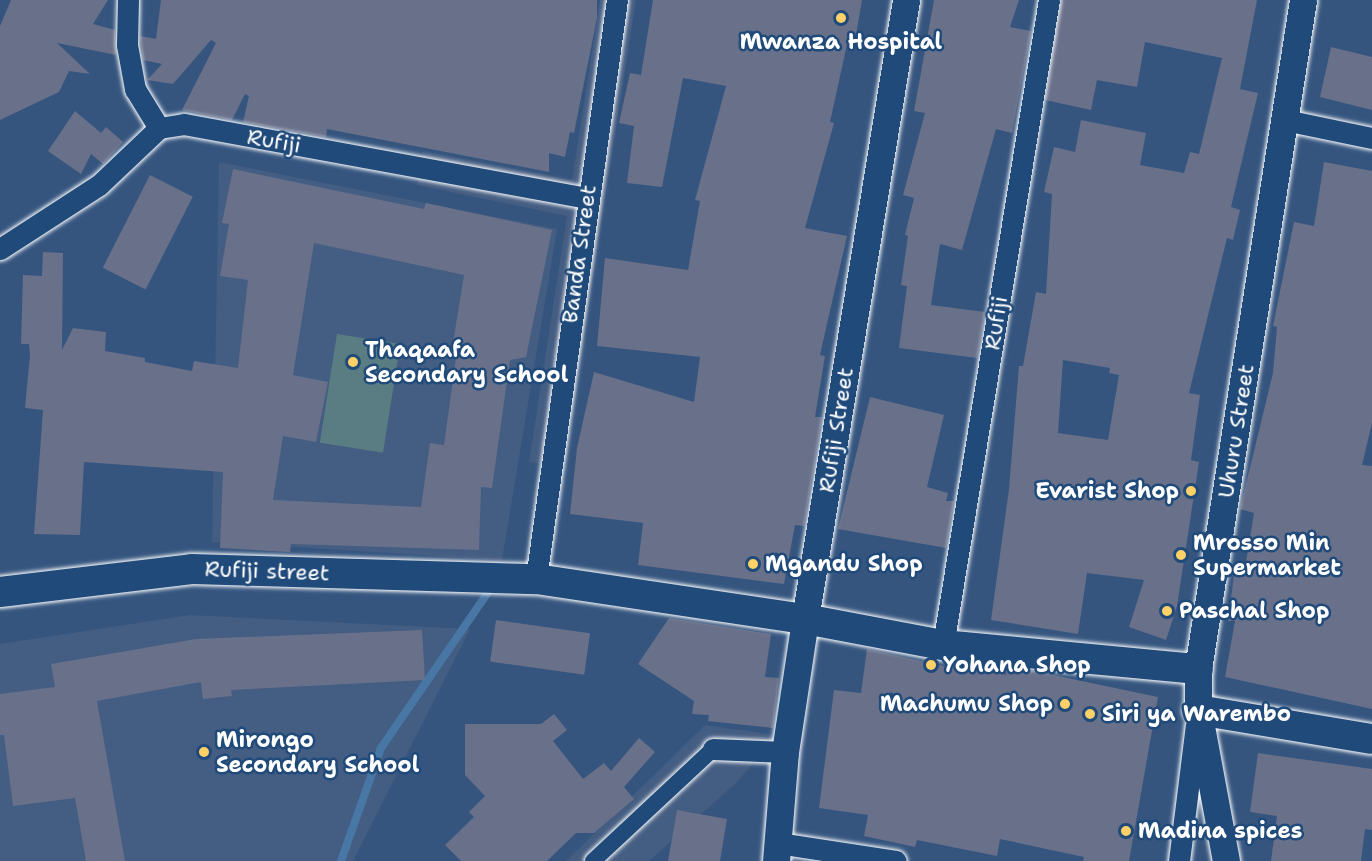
<!DOCTYPE html>
<style>
body{margin:0}
#map{position:relative;width:1372px;height:861px;overflow:hidden;background:#35557f;font-family:"Shantell Sans",sans-serif}
div>[style]{position:absolute}
[style*='--x']{left:calc(var(--x)*1px);top:calc(var(--y)*1px);width:calc(var(--w)*1px);rotate:calc(var(--a)*1deg)}
.built>*{inset:0;background:#445d82}
.green>*{inset:0;background:#597d83;transform-origin:0 0}
.stream>*{height:8px;margin:-4px;padding:0 4px;transform-origin:4px;border-radius:4px;background:#4877a5}
.building>*{inset:0;background:#68708a;transform-origin:0 0}
.roads{filter:drop-shadow(0 0 2px #fff) drop-shadow(0 0 2px #fff)}
.pedestrian>*{height:16px;margin:-8px;padding:0 8px;transform-origin:8px;border-radius:8px;background:#1f4a7a}
.minor>*{height:21px;margin:-10.5px;padding:0 10.5px;transform-origin:10.5px;border-radius:10.5px;background:#1f4a7a}
.tertiary>*{height:27px;margin:-13.5px;padding:0 13.5px;transform-origin:13.5px;border-radius:13.5px;background:#1f4a7a}
.secondary>*{height:30px;margin:-15px;padding:0 15px;transform-origin:15px;border-radius:15px;background:#1f4a7a}
.dots>*{width:16px;height:16px;translate:-50% -50%;box-sizing:border-box;border:3px solid #1f4a7a;border-radius:50%}
span{translate:-50% -50%;white-space:nowrap;text-align:center;line-height:1.15;-webkit-text-stroke:5px #1f4a7a;paint-order:stroke}
.poi-label{font-size:22px;color:#fff;font-weight:700}
.left{translate:0 -50%;text-align:left}
.right{translate:-100% -50%;text-align:right}
.street-label{font-size:22px;color:#fff}
</style>
<div id="map">
<div class="built">
<div style="clip-path:polygon(600px 0,636px 0,563px 467px,529px 462px,567px 216px,417px 185px,423px 151px,572px 180px)"></div>
<div style="clip-path:polygon(219px 162px,557px 229px,502px 560px,212px 542px)"></div>
<div style="clip-path:polygon(190px 615px,470px 629px,353px 861px,0 861px,0 644px)"></div>
<div style="clip-path:polygon(705px 725px,777px 735px,737px 782px,649px 861px,566px 861px)"></div>
</div>
<div class="green">
<div style="left:337px;top:334px;width:64px;height:110px;rotate:9deg"></div>
</div>
<div class="stream">
<div style="--x:341;--y:861;--w:120;--a:-70.5"></div>
<div style="--x:381;--y:748;--w:198;--a:-55.5"></div>
</div>
<div class="building">
<div style="clip-path:polygon(11px 0,108px 0,93px 24px,115px 30px,116px 55px,57px 43px,90px 74px,69px 71px,59px 92px,0 120px,0 26px)"></div>
<div style="clip-path:polygon(161px 0,597px 0,597px 18px,574px 133px,570px 132px,565px 157px,549px 153px,549px 172px,327px 129px,326px 137px,243px 122px,249px 96px,245px 94px,232px 120px,182px 110px,216px 43px,211px 40px,173px 84px,147px 80px,162px 64px,143px 60px,140px 36px,156px 39px)"></div>
<div style="clip-path:polygon(653px 0,862px 0,855px 41px,848px 40px,830px 122px,834px 123px,805px 228px,847px 236px,820px 355px,825px 356px,815px 417px,822px 417px,804px 526px,795px 525px,784px 584px,638px 565px,643px 523px,570px 514px,577px 448px,594px 372px,694px 402px,700px 357px,597px 346px,605px 258px,688px 270px,700px 201px,695px 200px,726px 86px,683px 78px,662px 187px,627px 183px,634px 126px,619px 123px,630px 73px,641px 75px)"></div>
<div style="clip-path:polygon(934px 0,1019px 0,1010px 27px,1031px 31px,1012px 133px,996px 129px,962px 250px,940px 244px,931px 305px,985px 312px,977px 358px,899px 348px,907px 286px,901px 285px,908px 236px,905px 235px,914px 198px,903px 195px,925px 113px,914px 111px)"></div>
<div style="clip-path:polygon(evenodd,1061px 0,1257px 0,1240px 89px,1258px 93px,1231px 207px,1240px 210px,1233px 240px,1227px 238px,1189px 393px,1200px 395px,1191px 460px,1199px 462px,1177px 606px,1166px 640px,1129px 627px,1144px 580px,1087px 573px,1078px 634px,991px 620px,1009px 489px,1019px 366px,1023px 366px,1036px 292px,1046px 294px,1052px 194px,1044px 192px,1054px 147px,1075px 152px,1081px 120px,1146px 133px,1140px 165px,1184px 173px,1190px 152px,1199px 154px,1222px 58px,1145px 42px,1137px 87px,1097px 80px,1091px 110px,1045px 100px,1061px 0,1063px 360px,1110px 368px,1109px 373px,1119px 375px,1108px 440px,1058px 433px,1063px 360px)"></div>
<div style="clip-path:polygon(1331px 47px,1372px 57px,1372px 110px,1320px 97px)"></div>
<div style="clip-path:polygon(75px 111px,101px 133px,106px 127px,123px 142px,103px 164px,91px 154px,81px 174px,48px 151px)"></div>
<div style="clip-path:polygon(1324px 162px,1372px 171px,1372px 423px,1362px 465px,1372px 466px,1372px 709px,1225px 677px,1235px 621px,1228px 621px,1235px 567px,1245px 568px,1254px 513px,1240px 509px,1273px 373px,1277px 327px,1273px 326px,1294px 222px,1314px 226px)"></div>
<div style="clip-path:polygon(evenodd,233px 169px,424px 209px,426px 203px,552px 230px,526px 357px,510px 360px,492px 488px,481px 487px,479px 550px,291px 544px,290px 552px,220px 548px,223px 472px,84px 462px,80px 535px,34px 534px,43px 410px,25px 408px,30px 355px,29px 344px,21px 344px,23px 275px,42px 276px,43px 252px,63px 253px,62px 350px,73px 328px,106px 332px,105px 351px,145px 358px,145px 362px,192px 371px,194px 361px,238px 368px,248px 280px,220px 276px,229px 224px,222px 223px,233px 169px,314px 243px,464px 275px,452px 349px,457px 350px,444px 445px,430px 443px,421px 507px,273px 500px,283px 436px,316px 442px,328px 382px,293px 375px,314px 243px)"></div>
<div style="left:150px;top:175px;width:48px;height:104px;rotate:27deg"></div>
<div style="clip-path:polygon(870px 397px,944px 415px,927px 487px,948px 493px,946px 501px,954px 501px,946px 548px,838px 529px)"></div>
<div style="clip-path:polygon(669px 618px,771px 634px,765px 677px,779px 678px,773px 728px,708px 721px,709px 715px,692px 714px,694px 701px,638px 664px)"></div>
<div style="left:496px;top:620px;width:95px;height:42px;rotate:8deg"></div>
<div style="clip-path:polygon(422px 630px,425px 680px,231px 690px,232px 696px,203px 699px,201px 682px,97px 701px,125px 861px,86px 861px,75px 798px,13px 806px,4px 735px,0 735px,0 694px,55px 687px,51px 664px,196px 639px)"></div>
<div style="clip-path:polygon(867px 649px,952px 668px,953px 663px,1034px 671px,1158px 697px,1129px 861px,1083px 861px,1084px 857px,1000px 839px,997px 856px,917px 840px,915px 847px,864px 836px,868px 815px,819px 808px,834px 690px,861px 693px)"></div>
<div style="clip-path:polygon(554px 714px,567px 730px,553px 741px,583px 779px,604px 763px,611px 771px,639px 738px,655px 752px,624px 787px,634px 799px,594px 833px,576px 833px,547px 861px,461px 861px,445px 845px,474px 817px,469px 812px,485px 796px,465px 775px,465px 724px,541px 724px)"></div>
<div style="clip-path:polygon(1258px 753px,1372px 769px,1372px 830px,1365px 829px,1361px 861px,1271px 861px,1277px 816px,1250px 812px)"></div>
<div style="clip-path:polygon(677px 810px,727px 819px,720px 861px,668px 861px)"></div>
</div>
<div class="roads">
<div class="pedestrian">
<div style="--x:593;--y:861;--w:164;--a:-43"></div>
</div>
<div class="minor">
<div style="--x:128;--y:0;--w:45;--a:91.3"></div>
<div style="--x:127;--y:45;--w:45;--a:79.7"></div>
<div style="--x:135;--y:89;--w:46;--a:58.4"></div>
<div style="--x:1285;--y:120;--w:89;--a:11.7"></div>
<div style="--x:0;--y:249;--w:118;--a:-32.9"></div>
<div style="--x:99;--y:185;--w:83;--a:-43.5"></div>
<div style="--x:159;--y:128;--w:25;--a:-9"></div>
<div style="--x:184;--y:124;--w:409;--a:10.4"></div>
<div style="--x:536;--y:579;--w:585;--a:-82.04"></div>
<div style="--x:943;--y:645;--w:654;--a:-80.67"></div>
<div style="--x:713;--y:749;--w:72;--a:2.4"></div>
<div style="--x:778;--y:843;--w:119;--a:8.7"></div>
<div style="--x:1179;--y:861;--w:137;--a:-82.9"></div>
</div>
<div class="tertiary">
<div style="--x:776;--y:861;--w:109;--a:-85.3"></div>
<div style="--x:785;--y:752;--w:134;--a:-81.4"></div>
<div style="--x:805;--y:619;--w:627;--a:-80.73"></div>
<div style="--x:1226;--y:861;--w:154;--a:-100.5"></div>
<div style="--x:1198;--y:710;--w:41;--a:-90"></div>
<div style="--x:1198;--y:669;--w:677;--a:-81.08"></div>
</div>
<div class="secondary">
<div style="--x:0;--y:592;--w:193;--a:-6.8"></div>
<div style="--x:192;--y:569;--w:344;--a:1.7"></div>
<div style="--x:536;--y:579;--w:272;--a:8.5"></div>
<div style="--x:805;--y:619;--w:140;--a:10.7"></div>
<div style="--x:943;--y:645;--w:256;--a:5.4"></div>
<div style="--x:1198;--y:710;--w:176;--a:9.5"></div>
</div>
</div>
<div class="dots">
<div style="left:841px;top:18px;background:#ffd166"></div>
<div style="left:353px;top:362px;background:#ffd166"></div>
<div style="left:1191px;top:491px;background:#ffd166"></div>
<div style="left:1181px;top:555px;background:#ffd166"></div>
<div style="left:753px;top:564px;background:#ffd166"></div>
<div style="left:1167px;top:611px;background:#ffd166"></div>
<div style="left:931px;top:665px;background:#ffd166"></div>
<div style="left:1065px;top:704px;background:#ffd166"></div>
<div style="left:1090px;top:714px;background:#ffd166"></div>
<div style="left:204px;top:752px;background:#ffd166"></div>
<div style="left:1126px;top:831px;background:#ffd166"></div>
</div>
<div class="poi-label">
<span style="left:841px;top:42px">Mwanza Hospital</span>
<span class="left" style="left:365px;top:362px">Thaqaafa<br>Secondary School</span>
<span class="right" style="left:1179px;top:491px">Evarist Shop</span>
<span class="left" style="left:1193px;top:555px">Mrosso Min<br>Supermarket</span>
<span class="left" style="left:765px;top:564px">Mgandu Shop</span>
<span class="left" style="left:1179px;top:611px">Paschal Shop</span>
<span class="left" style="left:943px;top:665px">Yohana Shop</span>
<span class="right" style="left:1053px;top:704px">Machumu Shop</span>
<span class="left" style="left:1102px;top:714px">Siri ya Warembo</span>
<span class="left" style="left:216px;top:752px">Mirongo<br>Secondary School</span>
<span class="left" style="left:1138px;top:831px">Madina spices</span>
</div>
<div class="street-label">
<span style="left:274px;top:141px;rotate:10deg">Rufiji</span>
<span style="left:579px;top:254px;rotate:-82deg">Banda Street</span>
<span style="left:996px;top:323px;rotate:-81deg">Rufiji</span>
<span style="left:836px;top:430px;rotate:-81deg">Rufiji Street</span>
<span style="left:1236px;top:431px;rotate:-81deg">Uhuru Street</span>
<span style="left:267px;top:571px;rotate:2deg">Rufiji street</span>
</div>
</div>
